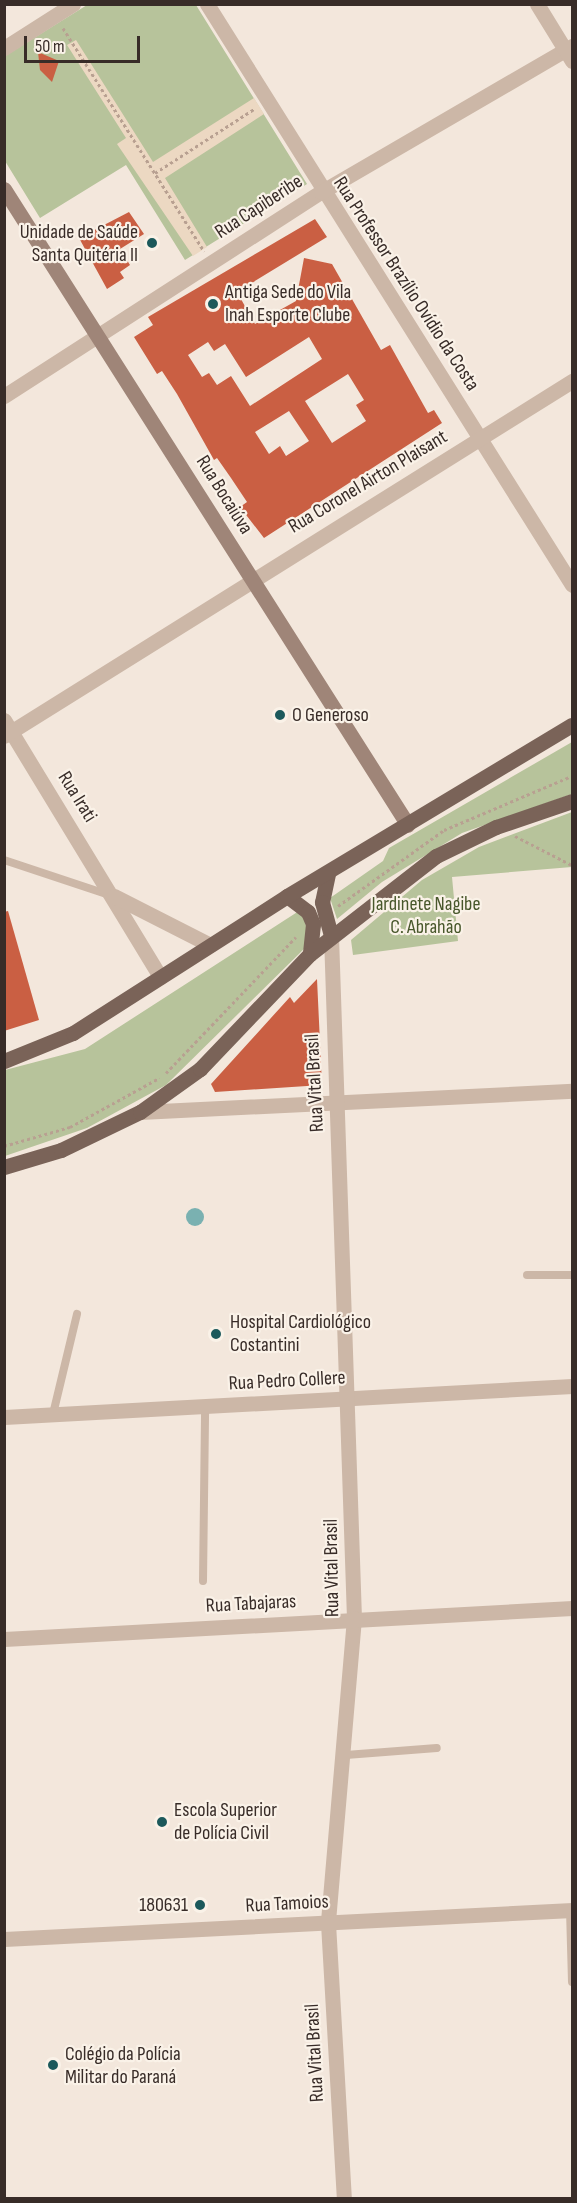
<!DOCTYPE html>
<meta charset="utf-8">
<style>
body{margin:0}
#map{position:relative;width:577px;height:2203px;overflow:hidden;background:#f3e7dc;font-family:"Sofia Sans Condensed",sans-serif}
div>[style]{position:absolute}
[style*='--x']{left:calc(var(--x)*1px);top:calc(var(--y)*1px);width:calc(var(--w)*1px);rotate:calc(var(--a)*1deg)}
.green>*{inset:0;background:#b7c39b}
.plaza>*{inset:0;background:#ecd8c2}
.water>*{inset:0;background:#7ab1b1}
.round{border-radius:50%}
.building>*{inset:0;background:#ca5f43}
.path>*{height:3px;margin-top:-1.5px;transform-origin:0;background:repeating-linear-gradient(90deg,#b8a091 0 3px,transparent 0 6px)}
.service>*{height:8px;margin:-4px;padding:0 4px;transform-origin:4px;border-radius:4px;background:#ccb7a7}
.minor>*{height:15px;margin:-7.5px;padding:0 7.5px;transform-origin:7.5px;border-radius:7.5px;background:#ccb7a7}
.tertiary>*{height:15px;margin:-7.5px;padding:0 7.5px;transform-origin:7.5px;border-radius:7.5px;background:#ccb7a7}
.secondary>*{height:15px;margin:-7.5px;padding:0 7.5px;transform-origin:7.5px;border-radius:7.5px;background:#9f8578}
.primary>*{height:15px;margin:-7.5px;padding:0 7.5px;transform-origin:7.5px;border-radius:7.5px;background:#7a6358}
.dots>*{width:16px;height:16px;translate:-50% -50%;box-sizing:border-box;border:3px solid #faf2e8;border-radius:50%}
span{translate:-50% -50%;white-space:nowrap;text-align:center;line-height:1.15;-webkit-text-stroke:4.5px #faf2e8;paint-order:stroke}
.street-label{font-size:20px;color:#382c28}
.poi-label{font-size:20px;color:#382c28}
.right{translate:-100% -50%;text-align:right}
.left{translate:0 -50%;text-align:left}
.park-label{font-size:20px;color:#48572b}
.frame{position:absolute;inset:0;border:6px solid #382c28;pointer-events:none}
.scale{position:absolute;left:24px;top:36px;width:116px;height:27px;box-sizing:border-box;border:3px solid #382c28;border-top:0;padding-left:8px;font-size:18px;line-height:21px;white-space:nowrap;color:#382c28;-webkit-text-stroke:4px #faf2e8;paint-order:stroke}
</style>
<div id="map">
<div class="green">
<div style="clip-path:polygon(87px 5px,196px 5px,307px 184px,185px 260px,126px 165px,40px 218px,5px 161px,5px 56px)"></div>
<div style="clip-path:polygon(572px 742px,572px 794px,462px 833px,382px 882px,337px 919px,330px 898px,383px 861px,389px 848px)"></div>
<div style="clip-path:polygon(572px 812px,572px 867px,452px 877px,458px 941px,353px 955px,351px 940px,422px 880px,479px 847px)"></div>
<div style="clip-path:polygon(302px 909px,310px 943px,166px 1085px,87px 1128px,5px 1156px,5px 1070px,85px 1049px)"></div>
</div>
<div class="plaza">
<div style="clip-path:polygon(76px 40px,153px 162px,254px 98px,264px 114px,165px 178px,207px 247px,193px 256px,117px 144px,126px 138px,67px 45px)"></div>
</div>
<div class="water">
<div class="round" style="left:186px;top:1208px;width:18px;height:18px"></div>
</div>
<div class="building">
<div style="clip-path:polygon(38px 52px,59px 61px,52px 82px,40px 70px)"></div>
<div style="clip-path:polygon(129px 212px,144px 234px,120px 249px,130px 265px,120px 272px,124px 278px,107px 289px,79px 238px)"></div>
<div style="clip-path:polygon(evenodd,315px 219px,327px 237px,237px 292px,255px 324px,296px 301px,304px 258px,332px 264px,381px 350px,390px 345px,428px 413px,434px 410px,442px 423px,264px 538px,240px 507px,247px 502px,231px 478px,217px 458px,214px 460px,177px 394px,162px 371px,157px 374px,134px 337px,153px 325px,148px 317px,315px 219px,309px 337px,322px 359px,250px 406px,231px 376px,217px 385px,209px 373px,202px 377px,188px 355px,208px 342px,214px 351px,225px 344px,246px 377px,309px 337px,315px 219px,348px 374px,364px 400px,356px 405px,366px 421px,332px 443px,305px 401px,348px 374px,315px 219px,289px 411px,309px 441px,286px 456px,280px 446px,269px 454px,255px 432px,289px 411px)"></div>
<div style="clip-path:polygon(8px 911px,39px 1020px,4px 1031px,4px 912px)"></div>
<div style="clip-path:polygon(317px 979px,322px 1085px,215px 1092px,211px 1084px,290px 997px,294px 1003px)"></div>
</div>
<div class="path">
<div style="--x:63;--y:28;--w:264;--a:57.7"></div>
<div style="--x:155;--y:173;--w:118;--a:-32.9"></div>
<div style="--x:515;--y:836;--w:64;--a:27"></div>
<div style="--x:338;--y:906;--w:130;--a:-35.6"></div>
<div style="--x:444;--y:830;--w:139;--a:-22.9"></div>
<div style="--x:166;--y:1073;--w:188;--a:-46.3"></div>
<div style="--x:4;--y:1146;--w:69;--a:-16.1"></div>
<div style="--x:70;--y:1127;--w:102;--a:-28.8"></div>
</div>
<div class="service">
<div style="--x:4;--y:860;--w:111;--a:18.4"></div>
<div style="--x:527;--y:1275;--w:45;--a:0"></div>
<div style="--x:53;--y:1414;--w:103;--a:-76.5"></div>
<div style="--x:203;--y:1581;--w:175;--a:-89.3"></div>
<div style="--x:346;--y:1755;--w:91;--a:-4.4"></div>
<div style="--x:570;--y:1910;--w:72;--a:88.4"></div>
</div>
<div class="minor">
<div style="--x:207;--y:4;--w:686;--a:57.86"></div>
<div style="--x:4;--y:48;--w:82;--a:-32.5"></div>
<div style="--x:4;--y:396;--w:377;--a:-32.8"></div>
<div style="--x:321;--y:192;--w:290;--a:-30.2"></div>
<div style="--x:4;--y:720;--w:301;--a:58.7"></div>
<div style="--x:4;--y:736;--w:670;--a:-32.01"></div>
<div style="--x:114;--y:896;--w:108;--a:27"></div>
<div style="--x:140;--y:1112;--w:433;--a:-2.8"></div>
<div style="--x:4;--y:1417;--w:569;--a:-3.12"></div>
</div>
<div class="tertiary">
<div style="--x:537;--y:4;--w:67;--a:58.4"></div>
<div style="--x:331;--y:936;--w:682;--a:88.07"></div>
<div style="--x:354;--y:1618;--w:306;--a:94.9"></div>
<div style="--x:328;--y:1923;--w:275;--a:86.7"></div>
<div style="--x:4;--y:1639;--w:569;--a:-3.12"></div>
<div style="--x:4;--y:1939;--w:569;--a:-2.92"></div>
</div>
<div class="secondary">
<div style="--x:4;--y:189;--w:753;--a:57.58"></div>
</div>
<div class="primary">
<div style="--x:328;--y:874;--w:29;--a:102"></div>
<div style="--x:322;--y:902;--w:35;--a:75"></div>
<div style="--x:287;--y:896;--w:26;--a:37"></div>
<div style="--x:308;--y:912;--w:13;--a:67"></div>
<div style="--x:313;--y:924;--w:30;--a:96"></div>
<div style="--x:4;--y:1061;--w:74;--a:-22.1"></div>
<div style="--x:73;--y:1033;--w:254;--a:-32.6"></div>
<div style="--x:287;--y:896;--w:332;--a:-31"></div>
<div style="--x:4;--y:1167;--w:59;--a:-16.6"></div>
<div style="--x:61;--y:1150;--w:88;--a:-25.7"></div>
<div style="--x:140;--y:1112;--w:74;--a:-35.6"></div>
<div style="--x:200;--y:1069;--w:159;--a:-46.3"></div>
<div style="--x:310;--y:954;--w:160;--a:-37.9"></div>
<div style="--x:436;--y:856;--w:67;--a:-25.8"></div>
<div style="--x:496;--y:827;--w:80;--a:-18.9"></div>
</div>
<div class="dots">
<div style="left:152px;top:243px;background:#1c595b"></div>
<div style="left:213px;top:304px;background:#1c595b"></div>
<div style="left:280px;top:715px;background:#1c595b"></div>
<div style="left:216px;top:1334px;background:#1c595b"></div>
<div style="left:162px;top:1822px;background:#1c595b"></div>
<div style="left:200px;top:1905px;background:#1c595b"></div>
<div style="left:53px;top:2065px;background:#1c595b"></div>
</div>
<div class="street-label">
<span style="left:259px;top:207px;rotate:-33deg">Rua Capiberibe</span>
<span style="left:406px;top:284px;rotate:57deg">Rua Professor Brazílio Ovídio da Costa</span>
<span style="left:368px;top:482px;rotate:-31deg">Rua Coronel Airton Plaisant</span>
<span style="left:224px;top:495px;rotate:58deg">Rua Bocaiúva</span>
<span style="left:77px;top:797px;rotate:58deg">Rua Irati</span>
<span style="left:315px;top:1083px;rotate:-93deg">Rua Vital Brasil</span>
<span style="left:287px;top:1381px;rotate:-3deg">Rua Pedro Collere</span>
<span style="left:332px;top:1568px;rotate:-91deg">Rua Vital Brasil</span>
<span style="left:251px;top:1604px;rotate:-3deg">Rua Tabajaras</span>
<span style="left:287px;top:1904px;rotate:-3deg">Rua Tamoios</span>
<span style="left:315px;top:2053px;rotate:-93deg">Rua Vital Brasil</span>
</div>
<div class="poi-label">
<span class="right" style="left:138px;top:244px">Unidade de Saúde<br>Santa Quitéria II</span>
<span class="left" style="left:225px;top:304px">Antiga Sede do Vila<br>Inah Esporte Clube</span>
<span class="left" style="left:292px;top:715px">O Generoso</span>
<span class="left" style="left:230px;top:1334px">Hospital Cardiológico<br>Costantini</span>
<span class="left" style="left:174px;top:1822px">Escola Superior<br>de Polícia Civil</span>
<span class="right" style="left:188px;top:1905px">180631</span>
<span class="left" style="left:65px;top:2066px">Colégio da Polícia<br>Militar do Paraná</span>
</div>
<div class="park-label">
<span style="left:426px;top:916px">Jardinete Nagibe<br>C. Abrahão</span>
</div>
<div class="frame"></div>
<div class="scale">50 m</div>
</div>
